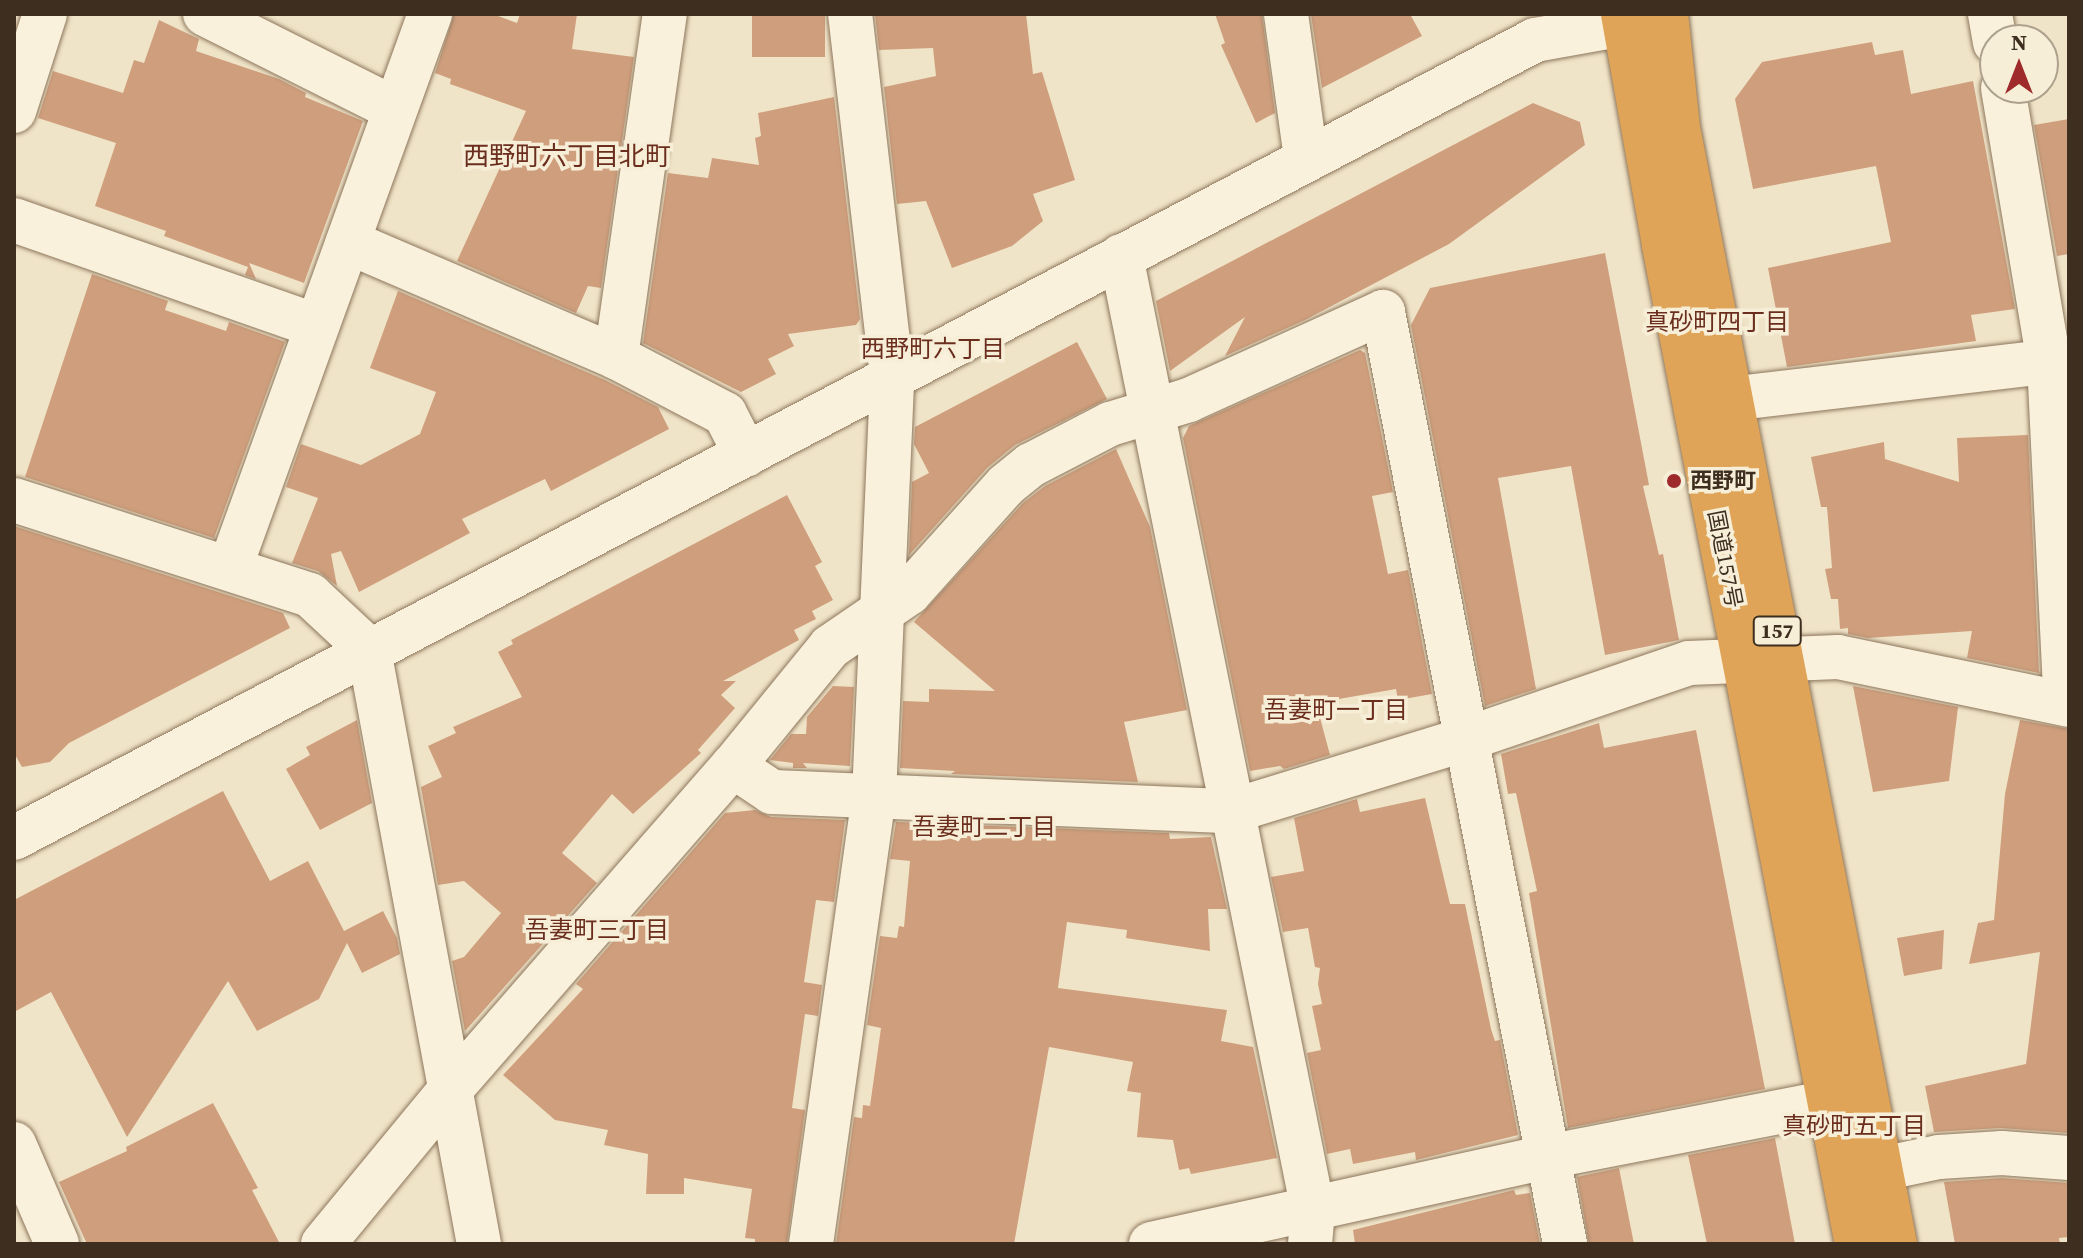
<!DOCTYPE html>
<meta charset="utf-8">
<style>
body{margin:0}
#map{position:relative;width:2083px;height:1258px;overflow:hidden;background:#f0e4c8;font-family:"Source Serif 4","Noto Sans JP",serif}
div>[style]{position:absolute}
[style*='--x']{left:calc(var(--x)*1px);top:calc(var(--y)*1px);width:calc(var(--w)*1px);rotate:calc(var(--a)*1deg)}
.building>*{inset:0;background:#cf9f7d;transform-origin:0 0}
.roads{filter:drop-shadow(0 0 2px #8d765c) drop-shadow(0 0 2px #8d765c)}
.minor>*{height:44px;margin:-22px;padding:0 22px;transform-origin:22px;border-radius:22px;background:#faf1dc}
.highway>*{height:44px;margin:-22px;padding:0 22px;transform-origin:22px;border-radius:22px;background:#e0a458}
.dots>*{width:22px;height:22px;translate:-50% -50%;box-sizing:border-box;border:4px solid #f7eed8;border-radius:50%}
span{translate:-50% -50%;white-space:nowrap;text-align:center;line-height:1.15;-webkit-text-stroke:7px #f7eed8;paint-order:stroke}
.shield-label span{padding:2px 6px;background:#f7eed8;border:2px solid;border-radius:6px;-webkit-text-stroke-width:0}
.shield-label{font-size:20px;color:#3d2e20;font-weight:700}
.poi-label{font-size:22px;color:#3d2e20;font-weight:700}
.left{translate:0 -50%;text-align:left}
.street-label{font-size:22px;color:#3d2e20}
.neighbourhood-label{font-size:24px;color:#6b2e1e}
.quarter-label{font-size:26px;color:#6b2e1e}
.frame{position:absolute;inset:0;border:16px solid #3d2e20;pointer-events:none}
.north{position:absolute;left:1979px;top:24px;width:80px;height:80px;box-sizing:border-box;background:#f7eed8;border:2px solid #ada18e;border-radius:50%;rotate:0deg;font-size:22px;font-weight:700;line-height:32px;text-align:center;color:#3d2e20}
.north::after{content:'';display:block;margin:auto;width:28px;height:36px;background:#9e2a2b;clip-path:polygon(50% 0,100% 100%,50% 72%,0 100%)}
</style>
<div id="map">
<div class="building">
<div style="clip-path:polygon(454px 14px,493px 14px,517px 23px,520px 14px,577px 14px,572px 49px,634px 57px,601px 288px,588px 286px,576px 313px,457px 261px,526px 111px,450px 84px,451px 79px,435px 73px)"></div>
<div style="left:752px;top:14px;width:73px;height:43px"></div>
<div style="clip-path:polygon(875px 14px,1026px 14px,1033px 74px,1042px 72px,1075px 180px,1033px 194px,1043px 221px,1012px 246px,952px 268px,926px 201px,897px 204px,884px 87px,936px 76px,933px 48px,879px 50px)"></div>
<div style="clip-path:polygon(1215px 14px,1262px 14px,1275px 113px,1256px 123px,1221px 45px,1225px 43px)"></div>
<div style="clip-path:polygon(1311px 14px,1410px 14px,1422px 36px,1322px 88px)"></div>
<div style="clip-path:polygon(159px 20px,199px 39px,196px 51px,279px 79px,306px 93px,305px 97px,363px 121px,304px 283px,249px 263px,256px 279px,245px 275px,248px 267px,164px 236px,166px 231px,95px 206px,116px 143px,38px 118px,53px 71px,123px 93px,134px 60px,144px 63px)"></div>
<div style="clip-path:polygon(1872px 42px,1875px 55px,1903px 50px,1911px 94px,1973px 81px,2015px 309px,1971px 315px,1976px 341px,1787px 367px,1768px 268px,1891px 242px,1876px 166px,1753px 189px,1735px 99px,1762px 62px)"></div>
<div style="clip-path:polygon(834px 97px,860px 319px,856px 325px,788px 334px,794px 346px,768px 359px,776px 374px,741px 392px,643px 343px,668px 173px,708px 178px,712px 158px,759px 165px,755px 138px,761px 136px,758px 113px)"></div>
<div style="clip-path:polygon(1533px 103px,1580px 122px,1585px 145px,1449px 244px,1305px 320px,1225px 356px,1245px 317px,1170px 371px,1156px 301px)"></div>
<div style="clip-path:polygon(2069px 119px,2069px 254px,2057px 256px,2034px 125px)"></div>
<div style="clip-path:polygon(1605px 253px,1649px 485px,1643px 486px,1659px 555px,1663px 554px,1679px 640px,1605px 655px,1571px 466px,1498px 478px,1536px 689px,1485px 706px,1411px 325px,1430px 288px)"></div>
<div style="clip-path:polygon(92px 274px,168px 301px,165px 310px,226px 331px,229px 322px,285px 342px,214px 538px,25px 477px)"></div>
<div style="clip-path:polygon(398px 291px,605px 380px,658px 407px,669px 429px,551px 491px,545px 479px,462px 519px,470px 533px,359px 592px,341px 551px,331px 554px,337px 586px,318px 571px,292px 563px,318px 498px,286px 487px,301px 444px,361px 465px,420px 434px,436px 392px,370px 368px)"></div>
<div style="clip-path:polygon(1077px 342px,1107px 399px,1015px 445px,987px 468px,909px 555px,912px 482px,929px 473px,914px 444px,915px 427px)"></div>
<div style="clip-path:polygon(1360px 350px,1365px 353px,1393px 492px,1372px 496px,1388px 574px,1408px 570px,1432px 694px,1398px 700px,1396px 689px,1316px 703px,1330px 755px,1284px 769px,1280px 766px,1250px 771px,1183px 438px,1189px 426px)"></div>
<div style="clip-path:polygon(2028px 435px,2039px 673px,1967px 658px,1972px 631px,1868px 638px,1848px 634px,1848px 628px,1840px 629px,1838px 599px,1831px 599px,1825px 569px,1832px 568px,1827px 507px,1821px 507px,1811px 457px,1884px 442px,1885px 459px,1959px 482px,1957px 438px)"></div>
<div style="clip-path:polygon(1116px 449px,1150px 527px,1187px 710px,1124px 722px,1138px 782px,951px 774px,955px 771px,900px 768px,903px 701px,929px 702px,929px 689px,995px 691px,914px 622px,1023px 503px,1045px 486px)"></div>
<div style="clip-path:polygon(787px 495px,822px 562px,815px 566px,833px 600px,812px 611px,816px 619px,794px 630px,799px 640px,723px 681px,736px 681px,721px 695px,735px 708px,698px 750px,701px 753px,633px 814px,612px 794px,562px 853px,597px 883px,465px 1031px,452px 961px,464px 957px,501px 913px,464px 881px,438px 885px,421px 787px,442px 777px,428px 746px,456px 733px,453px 727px,522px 697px,498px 652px,513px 644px,511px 640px)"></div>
<div style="clip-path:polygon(14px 526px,283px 613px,290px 628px,69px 743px,50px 762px,22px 767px,14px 753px)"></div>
<div style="clip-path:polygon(833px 686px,854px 687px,850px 766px,803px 763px,807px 768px,793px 768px,793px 763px,770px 760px,791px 734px,806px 734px,807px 717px)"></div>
<div style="clip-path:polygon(1853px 686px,1958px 707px,1949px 781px,1873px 792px)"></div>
<div style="clip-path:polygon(357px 720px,372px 803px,320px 830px,286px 769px,310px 755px,306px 747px)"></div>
<div style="clip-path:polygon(2020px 720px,2069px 729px,2069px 1133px,2001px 1128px,1934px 1132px,1925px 1086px,2026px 1064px,2040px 952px,1969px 964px,1978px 923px,1994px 920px,2005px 794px)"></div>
<div style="clip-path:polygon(1599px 723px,1604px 748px,1696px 730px,1765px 1089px,1568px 1128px,1529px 893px,1537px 891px,1516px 793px,1508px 794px,1501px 754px)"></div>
<div style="clip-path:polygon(223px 791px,270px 881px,308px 861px,344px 931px,383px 911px,397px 938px,400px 954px,362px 973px,347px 943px,319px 999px,257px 1031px,228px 981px,127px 1137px,51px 992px,14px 1012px,14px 900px)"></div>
<div style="clip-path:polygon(1425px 798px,1450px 904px,1465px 904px,1491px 1029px,1495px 1041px,1500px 1040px,1518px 1135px,1416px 1160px,1415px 1152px,1353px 1164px,1350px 1149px,1327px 1154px,1307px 1053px,1321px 1050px,1312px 1006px,1322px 1004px,1318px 984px,1320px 968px,1315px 967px,1308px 928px,1283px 932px,1271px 877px,1304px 871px,1294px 818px,1357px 799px,1360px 812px)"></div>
<div style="clip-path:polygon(755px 810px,771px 817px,845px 820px,834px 902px,816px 900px,804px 982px,822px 985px,818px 1016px,805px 1014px,792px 1108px,805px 1110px,787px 1244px,755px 1244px,755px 1239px,745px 1238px,752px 1189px,684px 1178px,684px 1194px,646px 1194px,648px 1154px,604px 1145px,608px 1130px,555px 1120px,503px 1075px,583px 989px,576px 984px,725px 813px)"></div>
<div style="clip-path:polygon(896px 822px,1169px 833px,1170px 839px,1211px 837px,1227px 909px,1208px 909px,1210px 951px,1126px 938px,1127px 930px,1067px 922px,1058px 988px,1227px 1010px,1221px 1041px,1253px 1047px,1277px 1158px,1191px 1174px,1189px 1168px,1179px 1170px,1173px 1140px,1137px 1137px,1141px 1093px,1127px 1091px,1133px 1062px,1049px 1047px,1014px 1244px,836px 1244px,854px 1117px,862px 1118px,863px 1105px,870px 1106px,881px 1028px,867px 1025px,880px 936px,897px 938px,899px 926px,904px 927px,910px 861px,890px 859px)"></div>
<div style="clip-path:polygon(1944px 930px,1942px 969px,1904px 976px,1897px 938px)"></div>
<div style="clip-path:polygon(213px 1103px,258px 1188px,252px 1190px,280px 1244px,87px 1244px,59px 1182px,127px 1151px,126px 1147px)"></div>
<div style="clip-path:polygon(1775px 1138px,1795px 1244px,1707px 1244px,1688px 1155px)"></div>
<div style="clip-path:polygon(1619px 1168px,1634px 1244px,1589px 1244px,1577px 1177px)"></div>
<div style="clip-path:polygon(2002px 1178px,2069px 1183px,2069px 1237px,2059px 1238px,2060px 1244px,1955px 1244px,1944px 1182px)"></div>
<div style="clip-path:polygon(1514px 1190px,1516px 1195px,1530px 1193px,1540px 1244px,1355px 1244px,1353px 1230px)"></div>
</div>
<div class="roads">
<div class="minor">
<div style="--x:205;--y:14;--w:212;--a:26.6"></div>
<div style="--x:1286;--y:14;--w:145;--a:82.1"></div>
<div style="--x:1990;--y:14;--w:29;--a:80"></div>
<div style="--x:2003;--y:88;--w:278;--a:80.5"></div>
<div style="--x:2049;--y:362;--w:342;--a:87.2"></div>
<div style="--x:14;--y:111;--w:102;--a:-72.3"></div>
<div style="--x:14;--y:220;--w:320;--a:19.3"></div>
<div style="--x:348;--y:242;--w:292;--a:23.2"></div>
<div style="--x:616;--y:357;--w:123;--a:27.6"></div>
<div style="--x:725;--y:414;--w:46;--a:62.9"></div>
<div style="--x:1121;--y:256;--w:973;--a:78.62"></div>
<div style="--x:1313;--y:1210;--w:34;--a:95"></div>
<div style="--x:616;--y:357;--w:346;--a:-81.9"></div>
<div style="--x:1729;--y:399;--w:342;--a:-6.7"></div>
<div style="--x:14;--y:500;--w:311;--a:17.8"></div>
<div style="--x:310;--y:595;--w:81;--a:43"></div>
<div style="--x:369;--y:650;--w:604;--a:79.51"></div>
<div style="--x:230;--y:568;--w:589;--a:-70.15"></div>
<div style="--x:733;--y:766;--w:47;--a:33.7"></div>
<div style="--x:772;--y:792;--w:460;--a:2.4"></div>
<div style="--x:1232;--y:811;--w:245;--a:-17.1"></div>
<div style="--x:1466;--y:739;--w:236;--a:-18.8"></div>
<div style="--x:1689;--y:663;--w:149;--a:-2.3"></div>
<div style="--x:1838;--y:657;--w:236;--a:11.7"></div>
<div style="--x:14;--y:838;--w:1718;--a:-27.68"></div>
<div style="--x:1535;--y:40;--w:91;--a:-10.1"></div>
<div style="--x:14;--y:1144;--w:109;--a:66.7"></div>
<div style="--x:1881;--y:1169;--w:59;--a:-11.7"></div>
<div style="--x:1939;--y:1157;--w:63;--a:-3.6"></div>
<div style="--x:2002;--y:1153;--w:67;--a:4.3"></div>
<div style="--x:323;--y:1244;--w:200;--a:-50.5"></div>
<div style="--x:450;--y:1090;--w:430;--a:-48.9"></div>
<div style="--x:733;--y:766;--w:154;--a:-50.8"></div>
<div style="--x:830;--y:647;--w:96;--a:-34.4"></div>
<div style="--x:909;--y:593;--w:145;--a:-48.1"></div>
<div style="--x:1006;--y:485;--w:32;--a:-39"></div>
<div style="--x:1031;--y:465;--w:89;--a:-27.4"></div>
<div style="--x:1110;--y:424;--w:83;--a:-16.9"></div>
<div style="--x:1189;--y:400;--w:213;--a:-24.4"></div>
<div style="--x:1383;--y:312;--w:950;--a:78.95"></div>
<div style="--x:811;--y:1244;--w:452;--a:-82"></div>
<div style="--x:874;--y:796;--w:420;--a:-87.5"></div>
<div style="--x:892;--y:376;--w:364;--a:-96.6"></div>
<div style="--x:1151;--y:1244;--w:405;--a:-12.4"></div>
<div style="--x:1547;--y:1157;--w:288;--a:-11"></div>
</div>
<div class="highway">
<div style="--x:1623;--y:14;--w:235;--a:79.9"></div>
<div style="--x:1664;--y:245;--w:1017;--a:79.07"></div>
<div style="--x:1666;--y:14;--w:115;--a:84"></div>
<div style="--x:1678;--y:128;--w:1137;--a:79"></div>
</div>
</div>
<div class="dots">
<div style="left:1674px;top:481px;background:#9e2a2b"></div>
</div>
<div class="shield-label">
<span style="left:1777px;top:631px">157</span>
</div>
<div class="poi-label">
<span class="left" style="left:1690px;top:481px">西野町</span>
</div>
<div class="street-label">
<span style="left:1725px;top:559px;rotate:79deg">国道157号</span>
</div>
<div class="neighbourhood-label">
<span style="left:1717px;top:322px">真砂町四丁目</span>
<span style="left:933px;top:349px">西野町六丁目</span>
<span style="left:1336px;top:710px">吾妻町一丁目</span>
<span style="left:984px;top:827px">吾妻町二丁目</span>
<span style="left:597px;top:930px">吾妻町三丁目</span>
<span style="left:1854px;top:1126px">真砂町五丁目</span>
</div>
<div class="quarter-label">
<span style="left:567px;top:157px">西野町六丁目北町</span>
</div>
<div class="frame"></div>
<div class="north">N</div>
</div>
